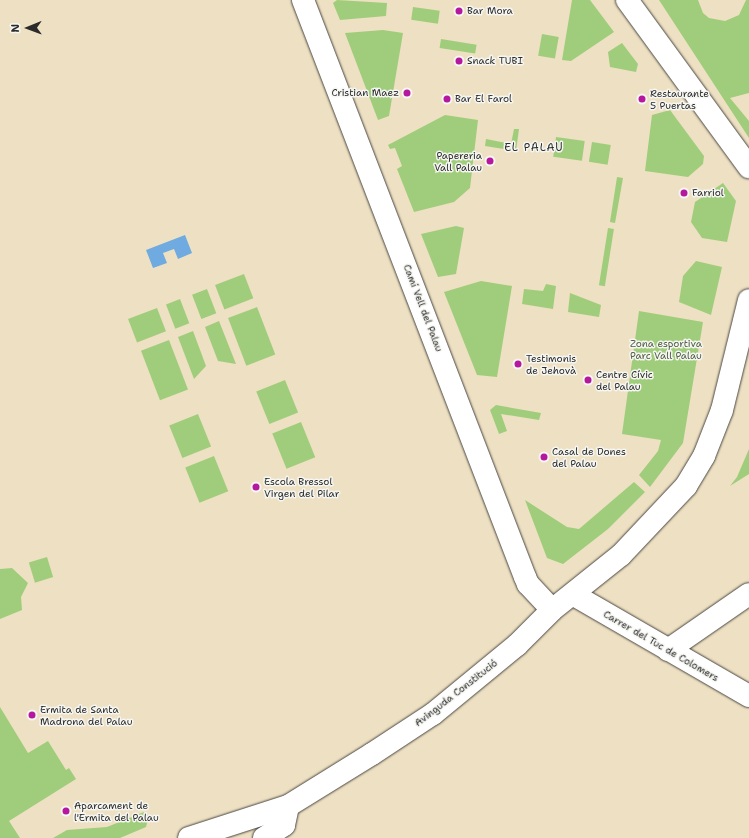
<!DOCTYPE html>
<meta charset="utf-8">
<style>
body{margin:0}
#map{position:relative;width:749px;height:838px;overflow:hidden;background:#eee0c2;font-family:"Shantell Sans",sans-serif}
div>[style]{position:absolute}
[style*='--x']{left:calc(var(--x)*1px);top:calc(var(--y)*1px);width:calc(var(--w)*1px);rotate:calc(var(--a)*1deg)}
.green>*{inset:0;background:#a0cd7b;transform-origin:0 0}
.water>*{inset:0;background:#6fabe0}
.roads{filter:drop-shadow(0 0 1px #484642) drop-shadow(0 0 1px #484642)}
.street>*{height:22px;margin:-11px;padding:0 11px;transform-origin:11px;border-radius:11px;background:#fff}
.secondary>*{height:22px;margin:-11px;padding:0 11px;transform-origin:11px;border-radius:11px;background:#fff}
.dots>*{width:11px;height:11px;translate:-50% -50%;box-sizing:border-box;border:2px solid #f6f6f2;border-radius:50%}
span{translate:-50% -50%;white-space:nowrap;text-align:center;line-height:1.15;-webkit-text-stroke:3px #f6f6f2;paint-order:stroke}
.poi-label{font-size:10px;color:#2b2b2b}
.left{translate:0 -50%;text-align:left}
.right{translate:-100% -50%;text-align:right}
.street-label{font-size:10px;color:#2b2b2b}
.park-label{font-size:10px;color:#4e5c43}
.neighbourhood-label{font-size:11px;color:#2b2b2b;letter-spacing:1px}
.north{position:absolute;left:8px;top:8px;width:40px;height:40px;-webkit-text-stroke:3px #f6f6f2;paint-order:stroke;rotate:269deg;font-size:11px;font-weight:700;line-height:16px;text-align:center;color:#2b2b2b}
.north::after{content:'';display:block;margin:auto;width:14px;height:18px;background:#2b2b2b;clip-path:polygon(50% 0,100% 100%,50% 72%,0 100%)}
</style>
<div id="map">
<div class="green">
<div style="clip-path:polygon(337px 0,387px 3px,386px 16px,340px 20px,333px 3px)"></div>
<div style="clip-path:polygon(572px 0,590px 0,614px 32px,571px 61px,562px 60px)"></div>
<div style="clip-path:polygon(659px 0,698px 0,703px 13px,709px 18px,725px 21px,739px 15px,746px 0,749px 0,749px 93px,730px 98px,749px 121px,749px 138px)"></div>
<div style="left:413px;top:7px;width:27px;height:13px;rotate:8deg"></div>
<div style="clip-path:polygon(383px 30px,403px 33px,389px 116px,378px 120px,345px 33px)"></div>
<div style="left:542px;top:34px;width:17px;height:22px;rotate:10deg"></div>
<div style="left:441px;top:39px;width:36px;height:9px;rotate:9deg"></div>
<div style="clip-path:polygon(622px 43px,638px 64px,636px 72px,610px 67px,608px 52px)"></div>
<div style="clip-path:polygon(670px 110px,704px 156px,703px 164px,688px 177px,645px 171px,652px 115px)"></div>
<div style="clip-path:polygon(445px 115px,478px 120px,470px 188px,454px 202px,414px 212px,397px 169px,402px 166px,395px 148px,390px 149px,388px 145px)"></div>
<div style="clip-path:polygon(514px 129px,519px 129px,516px 151px,485px 146px,486px 139px,511px 144px)"></div>
<div style="left:556px;top:137px;width:29px;height:20px;rotate:8deg"></div>
<div style="left:592px;top:142px;width:19px;height:20px;rotate:9deg"></div>
<div style="clip-path:polygon(617px 177px,623px 178px,615px 223px,610px 222px)"></div>
<div style="clip-path:polygon(723px 183px,736px 201px,727px 242px,702px 238px,691px 222px,695px 202px)"></div>
<div style="clip-path:polygon(456px 226px,464px 228px,456px 274px,438px 277px,421px 234px)"></div>
<div style="left:608px;top:228px;width:6px;height:58px;rotate:9deg"></div>
<div style="clip-path:polygon(696px 261px,722px 267px,711px 315px,679px 302px,683px 276px)"></div>
<div style="left:244px;top:274px;width:26px;height:31px;rotate:69deg"></div>
<div style="clip-path:polygon(481px 281px,512px 286px,497px 377px,477px 375px,444px 292px)"></div>
<div style="clip-path:polygon(546px 284px,556px 286px,553px 309px,522px 304px,524px 289px,543px 291px)"></div>
<div style="left:207px;top:289px;width:26px;height:16px;rotate:69deg"></div>
<div style="clip-path:polygon(570px 293px,601px 305px,599px 317px,568px 312px)"></div>
<div style="left:180px;top:299px;width:26px;height:15px;rotate:69deg"></div>
<div style="left:257px;top:307px;width:51px;height:31px;rotate:69deg"></div>
<div style="left:157px;top:308px;width:25px;height:31px;rotate:69deg"></div>
<div style="clip-path:polygon(639px 311px,703px 322px,683px 443px,650px 487px,639px 475px,658px 451px,661px 440px,622px 434px)"></div>
<div style="clip-path:polygon(219px 321px,236px 364px,218px 361px,205px 327px)"></div>
<div style="clip-path:polygon(193px 331px,206px 366px,194px 379px,178px 337px)"></div>
<div style="left:169px;top:340px;width:53px;height:30px;rotate:69deg"></div>
<div style="left:285px;top:380px;width:35px;height:31px;rotate:68deg"></div>
<div style="clip-path:polygon(496px 405px,541px 413px,539px 420px,501px 414px,507px 431px,499px 434px,490px 410px)"></div>
<div style="left:198px;top:414px;width:35px;height:31px;rotate:68deg"></div>
<div style="left:301px;top:422px;width:38px;height:31px;rotate:68deg"></div>
<div style="clip-path:polygon(749px 449px,749px 474px,730px 486px,737px 477px)"></div>
<div style="left:214px;top:456px;width:38px;height:31px;rotate:68deg"></div>
<div style="clip-path:polygon(634px 482px,645px 492px,608px 529px,563px 564px,547px 558px,525px 500px,567px 527px,579px 529px)"></div>
<div style="left:47px;top:557px;width:21px;height:19px;rotate:73deg"></div>
<div style="clip-path:polygon(12px 568px,28px 583px,21px 597px,22px 610px,0 619px,0 569px)"></div>
<div style="clip-path:polygon(0 707px,28px 753px,48px 741px,66px 770px,69px 768px,76px 779px,9px 821px,20px 838px,0 838px)"></div>
<div style="clip-path:polygon(144px 812px,149px 816px,146px 827px,120px 838px,53px 838px,67px 830px,107px 827px)"></div>
</div>
<div class="water">
<div style="clip-path:polygon(185px 235px,192px 253px,178px 259px,174px 249px,163px 253px,167px 263px,153px 268px,146px 250px)"></div>
</div>
<div class="roads">
<div class="street">
<div style="--x:303;--y:0;--w:618;--a:68.96"></div>
<div style="--x:525;--y:577;--w:8;--a:67"></div>
<div style="--x:528;--y:584;--w:35;--a:47"></div>
<div style="--x:627;--y:0;--w:207;--a:53.9"></div>
<div style="--x:574;--y:595;--w:202;--a:30"></div>
<div style="--x:668;--y:650;--w:98;--a:-34.7"></div>
<div style="--x:264;--y:838;--w:24;--a:-33"></div>
<div style="--x:284;--y:825;--w:19;--a:-78"></div>
</div>
<div class="secondary">
<div style="--x:189;--y:838;--w:104;--a:-17.9"></div>
<div style="--x:288;--y:806;--w:99;--a:-31.8"></div>
<div style="--x:372;--y:754;--w:73;--a:-33.3"></div>
<div style="--x:433;--y:714;--w:109;--a:-39.4"></div>
<div style="--x:517;--y:645;--w:49;--a:-45"></div>
<div style="--x:552;--y:610;--w:88;--a:-38.6"></div>
<div style="--x:621;--y:555;--w:95;--a:-46.7"></div>
<div style="--x:686;--y:486;--w:35;--a:-59"></div>
<div style="--x:704;--y:456;--w:49;--a:-68.6"></div>
<div style="--x:722;--y:410;--w:113;--a:-76.2"></div>
</div>
</div>
<div class="dots">
<div style="left:459px;top:11px;background:#b5179e"></div>
<div style="left:459px;top:61px;background:#b5179e"></div>
<div style="left:407px;top:93px;background:#b5179e"></div>
<div style="left:447px;top:99px;background:#b5179e"></div>
<div style="left:642px;top:99px;background:#b5179e"></div>
<div style="left:490px;top:161px;background:#b5179e"></div>
<div style="left:684px;top:193px;background:#b5179e"></div>
<div style="left:518px;top:364px;background:#b5179e"></div>
<div style="left:588px;top:380px;background:#b5179e"></div>
<div style="left:544px;top:457px;background:#b5179e"></div>
<div style="left:256px;top:487px;background:#b5179e"></div>
<div style="left:32px;top:715px;background:#b5179e"></div>
<div style="left:66px;top:811px;background:#b5179e"></div>
</div>
<div class="poi-label">
<span class="left" style="left:467px;top:11px">Bar Mora</span>
<span class="left" style="left:467px;top:61px">Snack TUBI</span>
<span class="right" style="left:399px;top:93px">Cristian Maez</span>
<span class="left" style="left:650px;top:99px">Restaurante<br>5 Puertas</span>
<span class="left" style="left:455px;top:99px">Bar El Farol</span>
<span class="right" style="left:482px;top:161px">Papereria<br>Vall Palau</span>
<span class="left" style="left:692px;top:193px">Farriol</span>
<span class="left" style="left:526px;top:364px">Testimonis<br>de Jehovà</span>
<span class="left" style="left:596px;top:380px">Centre Cívic<br>del Palau</span>
<span class="left" style="left:552px;top:457px">Casal de Dones<br>del Palau</span>
<span class="left" style="left:264px;top:487px">Escola Bressol<br>Virgen del Pilar</span>
<span class="left" style="left:40px;top:715px">Ermita de Santa<br>Madrona del Palau</span>
<span class="left" style="left:74px;top:811px">Aparcament de<br>l'Ermita del Palau</span>
</div>
<div class="street-label">
<span style="left:423px;top:308px;rotate:69deg">Camí Vell del Palau</span>
<span style="left:661px;top:646px;rotate:30deg">Carrer del Tuc de Colomers</span>
<span style="left:456px;top:693px;rotate:-38deg">Avinguda Constitució</span>
</div>
<div class="park-label">
<span style="left:666px;top:349px">Zona esportiva<br>Parc Vall Palau</span>
</div>
<div class="neighbourhood-label">
<span style="left:534px;top:148px">EL PALAU</span>
</div>
<div class="north">N</div>
</div>
